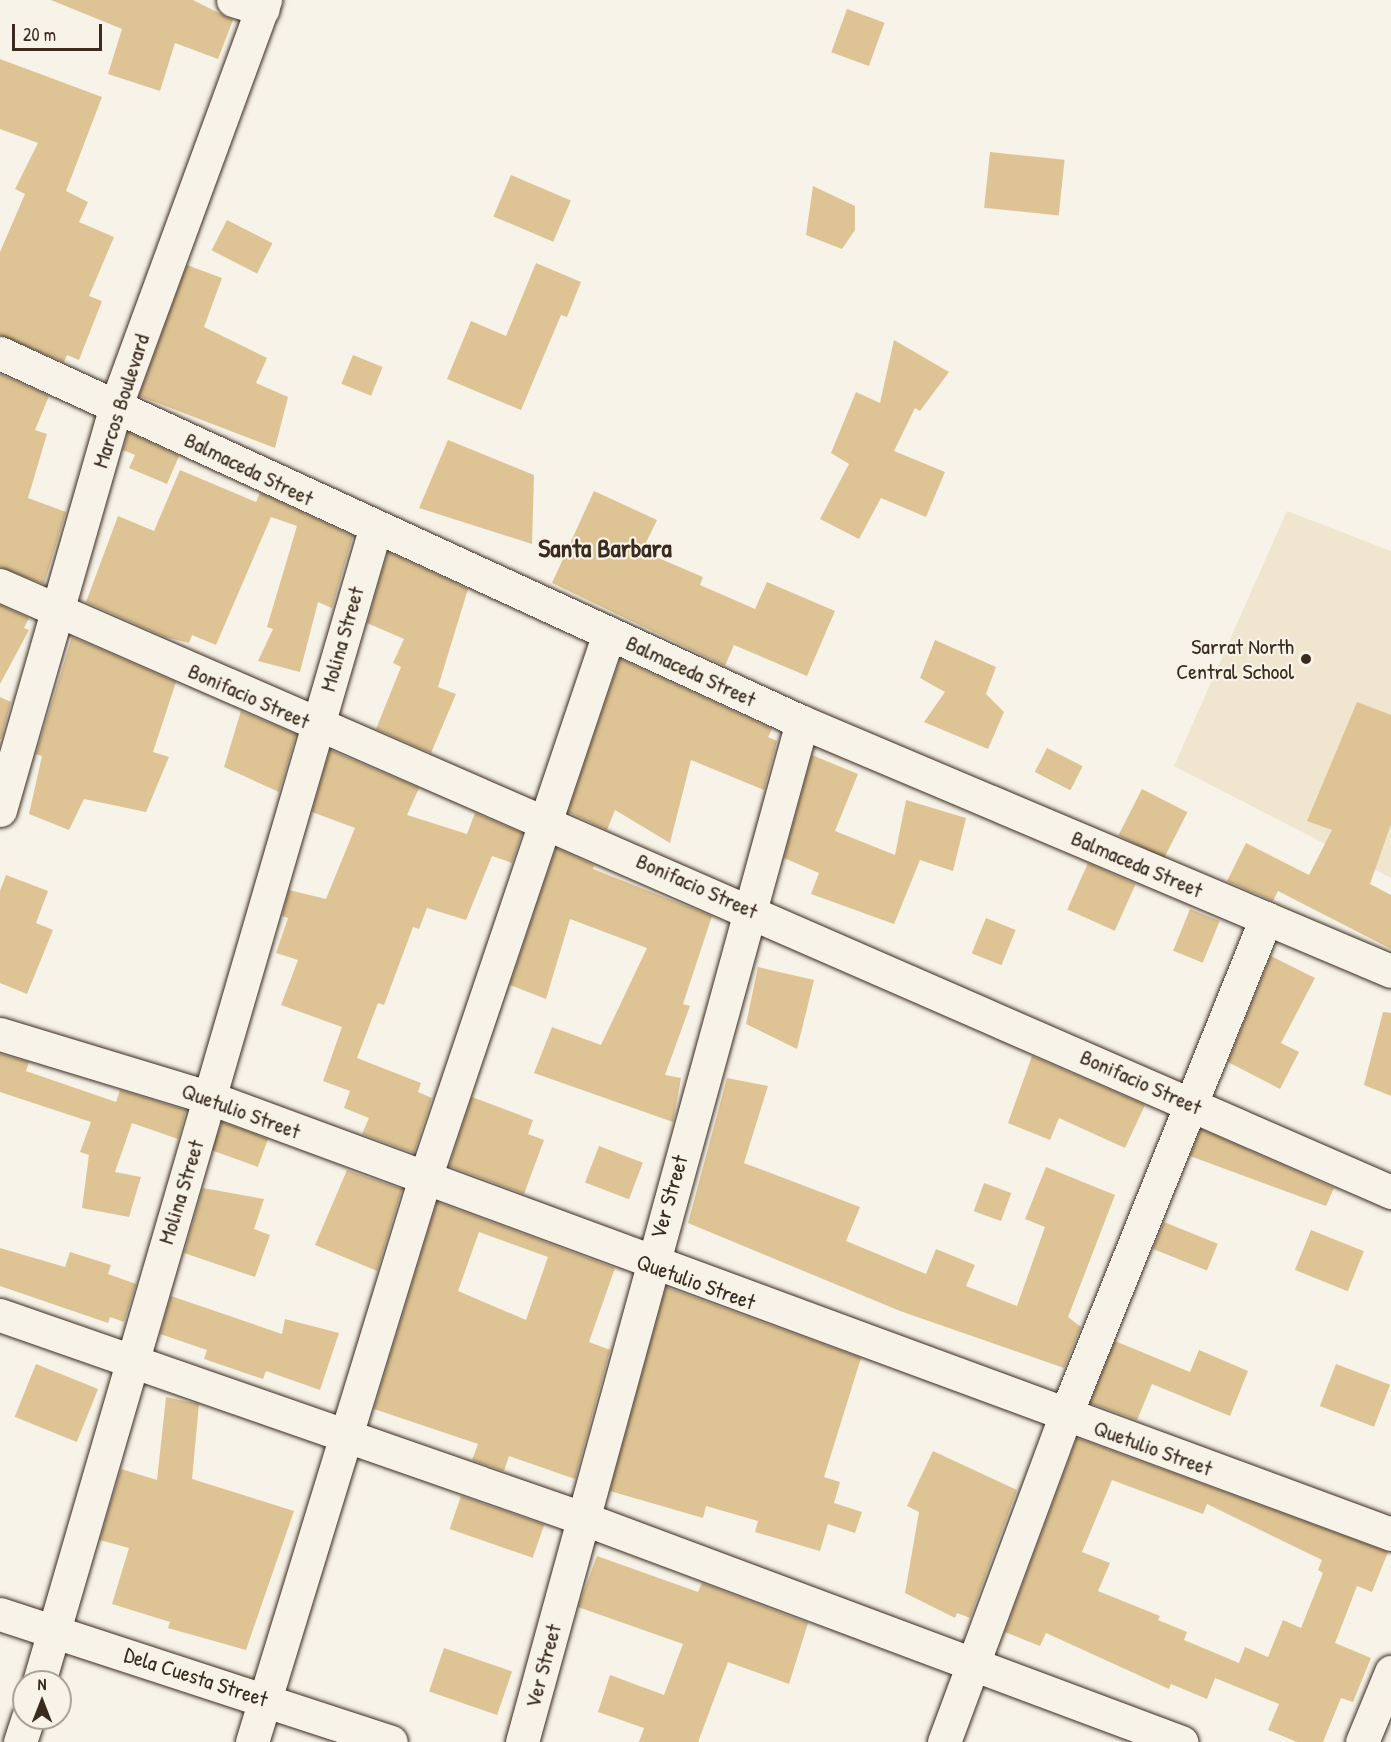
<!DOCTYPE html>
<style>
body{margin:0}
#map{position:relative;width:1391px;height:1742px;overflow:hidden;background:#f7f3e8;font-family:"Patrick Hand",sans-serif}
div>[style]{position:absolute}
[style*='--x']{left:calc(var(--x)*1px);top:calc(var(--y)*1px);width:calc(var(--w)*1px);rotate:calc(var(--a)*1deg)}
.built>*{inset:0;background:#f0e5cf}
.building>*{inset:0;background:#dec494;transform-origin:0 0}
.roads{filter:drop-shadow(0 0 2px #3b2a1e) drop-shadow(0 0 2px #3b2a1e)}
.street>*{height:33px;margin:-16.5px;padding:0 16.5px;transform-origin:16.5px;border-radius:16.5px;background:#f7f3e8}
.secondary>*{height:33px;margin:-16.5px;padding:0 16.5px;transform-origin:16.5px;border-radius:16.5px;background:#f7f3e8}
.dots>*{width:16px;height:16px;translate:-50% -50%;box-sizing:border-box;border:3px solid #f7f3e8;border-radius:50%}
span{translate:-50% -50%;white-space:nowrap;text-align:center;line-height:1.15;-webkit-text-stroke:4.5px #f7f3e8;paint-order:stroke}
.street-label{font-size:22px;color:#3b2a1e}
.poi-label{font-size:22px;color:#3b2a1e}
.right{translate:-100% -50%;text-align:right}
.quarter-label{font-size:26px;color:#3b2a1e;font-weight:700}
.north{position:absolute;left:12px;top:1670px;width:60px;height:60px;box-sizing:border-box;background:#f7f3e8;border:2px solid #aca397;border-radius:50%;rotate:0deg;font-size:16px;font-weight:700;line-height:24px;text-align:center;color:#3b2a1e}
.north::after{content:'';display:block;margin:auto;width:21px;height:27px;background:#3b2a1e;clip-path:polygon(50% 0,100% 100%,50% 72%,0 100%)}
.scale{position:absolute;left:12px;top:24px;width:90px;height:27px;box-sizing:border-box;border:3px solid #3b2a1e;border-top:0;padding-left:8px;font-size:18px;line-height:21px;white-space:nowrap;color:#3b2a1e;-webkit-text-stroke:4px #f7f3e8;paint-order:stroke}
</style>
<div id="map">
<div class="built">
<div style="clip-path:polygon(1287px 511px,1391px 551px,1391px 878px,1174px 766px)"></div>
</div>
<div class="building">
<div style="clip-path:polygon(51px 0,193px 0,233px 20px,218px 59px,175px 43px,160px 91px,108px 74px,122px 29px)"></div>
<div style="left:847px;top:9px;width:40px;height:46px;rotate:20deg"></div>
<div style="clip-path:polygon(0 59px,102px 97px,66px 191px,88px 202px,79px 222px,114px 237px,89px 296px,102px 301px,79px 360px,67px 355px,64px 362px,0 335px,0 252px,25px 194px,15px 189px,38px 143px,0 129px)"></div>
<div style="left:990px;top:152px;width:75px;height:56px;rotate:6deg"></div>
<div style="left:511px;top:175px;width:65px;height:45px;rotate:23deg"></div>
<div style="clip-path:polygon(813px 186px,855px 206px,855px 230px,842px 249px,806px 235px)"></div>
<div style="left:227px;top:220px;width:51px;height:34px;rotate:27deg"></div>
<div style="clip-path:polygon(536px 263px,581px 282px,567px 317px,561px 315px,521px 410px,447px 379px,471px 321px,506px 336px)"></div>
<div style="clip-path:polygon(187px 265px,222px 278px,204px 327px,267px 358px,256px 383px,288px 397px,275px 448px,139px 396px)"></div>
<div style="clip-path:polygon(894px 340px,949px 372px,920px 411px,915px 408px,894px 451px,945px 472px,926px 517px,881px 498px,859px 539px,820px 519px,849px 464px,831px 453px,856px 392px,880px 403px)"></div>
<div style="left:353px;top:355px;width:32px;height:31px;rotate:22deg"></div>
<div style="clip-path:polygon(0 374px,49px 396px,35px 430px,47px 434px,28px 498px,66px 512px,44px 584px,0 567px)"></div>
<div style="clip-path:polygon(128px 432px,179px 456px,167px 484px,129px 468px,135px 455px,123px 450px)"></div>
<div style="clip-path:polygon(448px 440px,534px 475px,532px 544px,419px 508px)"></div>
<div style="clip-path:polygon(180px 470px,256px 502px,260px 493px,353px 536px,332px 608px,318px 602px,300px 672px,258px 661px,273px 629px,267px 627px,297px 526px,271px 517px,216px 645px,192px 635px,189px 643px,165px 637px,86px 602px,118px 516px,154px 531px)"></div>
<div style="clip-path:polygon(594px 491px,657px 520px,642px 551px,703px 577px,700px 585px,755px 609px,767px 582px,835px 611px,807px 676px,734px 645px,725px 666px,552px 583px)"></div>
<div style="clip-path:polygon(388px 552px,468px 589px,438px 687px,456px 694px,431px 753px,376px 729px,401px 667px,393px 663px,404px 639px,367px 623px)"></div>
<div style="clip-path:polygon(0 605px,29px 618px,24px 628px,29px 630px,0 684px)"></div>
<div style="clip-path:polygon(72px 637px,176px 682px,153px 752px,169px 757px,146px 812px,84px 799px,69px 830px,29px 814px,42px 756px,36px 754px)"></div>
<div style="clip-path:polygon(935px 640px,996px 667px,986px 694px,1004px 712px,988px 749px,924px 722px,945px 692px,920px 678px)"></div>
<div style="clip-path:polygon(620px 659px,772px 729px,768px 737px,777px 741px,764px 790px,691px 760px,670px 843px,615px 810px,607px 830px,568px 812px)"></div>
<div style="clip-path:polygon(0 697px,11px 702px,1px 739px,0 739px)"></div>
<div style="clip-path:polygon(1357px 702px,1391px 715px,1391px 824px,1370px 884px,1391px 895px,1391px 949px,1278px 891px,1273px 901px,1227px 881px,1246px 843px,1309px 875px,1332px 830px,1307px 821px)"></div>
<div style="clip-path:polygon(241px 711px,296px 734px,279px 792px,224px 767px)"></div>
<div style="left:1047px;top:748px;width:40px;height:27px;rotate:27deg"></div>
<div style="clip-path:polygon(330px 750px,419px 788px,407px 815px,467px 834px,475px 813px,522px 833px,512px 863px,492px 856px,466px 920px,427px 908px,419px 929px,413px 927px,384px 1005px,378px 1003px,357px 1058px,421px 1083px,418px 1092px,432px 1098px,414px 1153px,362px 1134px,369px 1118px,344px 1108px,350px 1091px,323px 1081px,342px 1027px,281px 1005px,298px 960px,276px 953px,288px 918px,282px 916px,289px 890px,326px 899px,355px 828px,312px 812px)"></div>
<div style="clip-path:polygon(812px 755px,858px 774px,835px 831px,895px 855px,906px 800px,966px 818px,953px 871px,920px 860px,894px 924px,811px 894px,819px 873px,784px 858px)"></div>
<div style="left:1142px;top:789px;width:51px;height:52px;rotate:27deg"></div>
<div style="clip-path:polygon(556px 848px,594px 865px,593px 869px,712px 916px,683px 1004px,690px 1006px,665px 1075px,681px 1078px,673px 1122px,534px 1073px,552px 1027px,601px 1045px,647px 948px,570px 919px,546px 999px,510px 985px)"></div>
<div style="left:1088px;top:863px;width:52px;height:51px;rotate:24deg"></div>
<div style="clip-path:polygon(6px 875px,48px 891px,36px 923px,53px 930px,27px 994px,0 983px,0 891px)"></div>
<div style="left:1190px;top:909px;width:32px;height:45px;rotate:22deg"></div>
<div style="left:986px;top:918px;width:32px;height:38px;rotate:22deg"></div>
<div style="clip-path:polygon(1271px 956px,1315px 978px,1281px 1043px,1299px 1052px,1280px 1089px,1228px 1062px)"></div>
<div style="clip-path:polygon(758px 967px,814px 980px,797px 1049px,746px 1024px)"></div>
<div style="clip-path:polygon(1383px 1012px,1391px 1013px,1391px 1096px,1364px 1085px)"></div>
<div style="clip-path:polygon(0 1054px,29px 1062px,26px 1071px,116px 1102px,120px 1090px,186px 1110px,178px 1139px,132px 1123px,115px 1172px,141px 1177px,129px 1217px,82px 1208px,89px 1155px,80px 1152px,91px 1122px,0 1092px)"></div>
<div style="clip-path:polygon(1032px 1056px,1145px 1105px,1125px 1148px,1059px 1118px,1050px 1140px,1008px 1123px)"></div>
<div style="clip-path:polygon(727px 1078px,768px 1086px,744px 1163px,860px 1207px,846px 1241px,926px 1274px,936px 1249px,975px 1265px,966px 1286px,1017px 1306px,1045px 1227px,1025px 1219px,1046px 1167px,1115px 1195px,1068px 1317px,1081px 1327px,1064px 1368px,900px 1311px,688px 1223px)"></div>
<div style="clip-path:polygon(472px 1097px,533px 1120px,528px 1134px,544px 1140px,524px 1194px,449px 1166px)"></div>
<div style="left:222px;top:1122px;width:49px;height:30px;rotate:20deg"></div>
<div style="clip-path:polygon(1201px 1129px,1334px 1188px,1326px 1206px,1190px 1156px)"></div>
<div style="left:599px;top:1146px;width:47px;height:39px;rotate:21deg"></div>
<div style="clip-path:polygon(347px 1170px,402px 1189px,377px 1271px,315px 1245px)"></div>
<div style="left:984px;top:1183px;width:29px;height:30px;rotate:20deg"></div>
<div style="clip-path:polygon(203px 1188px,264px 1199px,254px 1229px,270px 1235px,255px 1277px,184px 1253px)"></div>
<div style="clip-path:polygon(evenodd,437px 1202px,615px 1268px,589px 1342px,610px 1350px,575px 1479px,509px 1456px,504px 1471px,472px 1460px,478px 1444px,374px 1409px,437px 1202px,479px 1232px,548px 1257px,526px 1320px,458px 1291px,479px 1232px)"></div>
<div style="left:1164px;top:1222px;width:58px;height:29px;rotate:22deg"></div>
<div style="left:1311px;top:1230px;width:57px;height:43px;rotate:22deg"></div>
<div style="clip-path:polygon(0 1248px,65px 1267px,70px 1252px,111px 1265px,108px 1274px,136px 1284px,124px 1322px,110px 1317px,108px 1323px,0 1286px)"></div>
<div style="clip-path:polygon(666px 1287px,861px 1358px,824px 1477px,840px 1482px,834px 1503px,862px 1512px,855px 1533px,828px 1524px,820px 1551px,755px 1532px,758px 1521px,706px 1506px,703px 1518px,610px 1491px)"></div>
<div style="clip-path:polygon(171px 1296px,282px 1334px,285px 1319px,339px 1333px,320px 1390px,266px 1371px,263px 1379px,204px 1359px,207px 1350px,160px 1334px)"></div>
<div style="clip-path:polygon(1115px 1341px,1190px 1372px,1199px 1350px,1248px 1371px,1230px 1416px,1152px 1384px,1137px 1420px,1090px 1403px)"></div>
<div style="left:36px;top:1364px;width:67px;height:57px;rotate:22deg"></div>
<div style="left:1336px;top:1364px;width:58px;height:45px;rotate:21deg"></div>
<div style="clip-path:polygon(166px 1397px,199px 1404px,192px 1479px,294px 1511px,246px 1650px,168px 1628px,170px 1622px,112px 1604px,129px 1548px,100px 1540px,121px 1469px,157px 1480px)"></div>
<div style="clip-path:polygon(evenodd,1077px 1438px,1388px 1552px,1372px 1592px,1357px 1586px,1335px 1643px,1371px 1658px,1353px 1702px,1341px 1698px,1323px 1742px,1297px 1742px,1268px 1730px,1279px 1704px,1215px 1678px,1207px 1699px,1171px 1684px,1169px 1689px,1046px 1633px,1040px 1646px,1005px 1632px,1077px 1438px,1112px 1480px,1203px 1514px,1207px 1504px,1322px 1560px,1318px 1570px,1323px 1573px,1301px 1628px,1283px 1620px,1268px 1657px,1245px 1647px,1239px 1663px,1184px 1640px,1187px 1632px,1158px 1620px,1160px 1616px,1098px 1591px,1110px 1563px,1082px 1552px,1112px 1480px)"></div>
<div style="clip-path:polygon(933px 1451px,1017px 1490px,970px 1618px,957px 1613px,955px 1618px,905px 1593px,919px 1512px,907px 1506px)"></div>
<div style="left:461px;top:1496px;width:88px;height:35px;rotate:19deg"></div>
<div style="clip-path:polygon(597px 1556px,698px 1592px,702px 1583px,808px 1623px,789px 1684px,728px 1662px,698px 1742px,639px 1742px,644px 1728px,598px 1712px,610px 1675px,664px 1695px,683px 1644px,578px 1607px)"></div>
<div style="left:444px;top:1648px;width:72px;height:46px;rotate:19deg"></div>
</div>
<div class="roads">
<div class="street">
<div style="--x:233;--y:0;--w:31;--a:17"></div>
<div style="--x:0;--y:353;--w:883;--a:24.71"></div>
<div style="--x:802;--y:722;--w:639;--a:22.92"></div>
<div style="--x:0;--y:585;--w:1518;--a:23.58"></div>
<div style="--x:0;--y:810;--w:421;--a:-74"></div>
<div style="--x:116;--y:405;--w:432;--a:-69.8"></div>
<div style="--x:0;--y:1034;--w:220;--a:16.9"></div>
<div style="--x:210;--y:1098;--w:1259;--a:20.26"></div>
<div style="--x:0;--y:1315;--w:616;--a:19.23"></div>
<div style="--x:582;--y:1518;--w:640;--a:20.5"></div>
<div style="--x:0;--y:1614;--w:411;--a:18.1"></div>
<div style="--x:39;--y:1682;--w:1201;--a:-73.75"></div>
<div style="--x:20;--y:1742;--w:25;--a:-72"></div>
<div style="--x:252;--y:1742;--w:590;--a:-72.95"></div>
<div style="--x:425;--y:1178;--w:575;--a:-71.34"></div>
<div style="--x:522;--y:1742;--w:1058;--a:-74.65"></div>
<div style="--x:944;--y:1742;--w:348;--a:-69.6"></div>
<div style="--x:1065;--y:1416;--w:537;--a:-68.02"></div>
</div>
<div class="secondary">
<div style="--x:1362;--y:1742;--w:76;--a:-67.5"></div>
</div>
</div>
<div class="dots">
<div style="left:1306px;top:659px;background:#3b2a1e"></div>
</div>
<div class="street-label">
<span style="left:121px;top:401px;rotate:-72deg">Marcos Boulevard</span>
<span style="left:249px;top:469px;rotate:26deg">Balmaceda Street</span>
<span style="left:342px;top:639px;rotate:-74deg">Molina Street</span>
<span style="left:691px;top:671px;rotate:25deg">Balmaceda Street</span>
<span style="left:249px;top:696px;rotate:24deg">Bonifacio Street</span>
<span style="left:1137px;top:864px;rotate:23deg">Balmaceda Street</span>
<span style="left:697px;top:886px;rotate:24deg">Bonifacio Street</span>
<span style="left:1141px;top:1082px;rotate:24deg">Bonifacio Street</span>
<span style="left:241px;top:1111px;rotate:20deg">Quetulio Street</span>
<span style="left:181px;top:1192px;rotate:-73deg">Molina Street</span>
<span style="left:669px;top:1197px;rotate:-74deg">Ver Street</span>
<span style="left:696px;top:1282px;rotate:20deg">Quetulio Street</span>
<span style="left:1153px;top:1448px;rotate:20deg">Quetulio Street</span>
<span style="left:543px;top:1666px;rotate:-75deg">Ver Street</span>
<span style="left:196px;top:1677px;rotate:18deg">Dela Cuesta Street</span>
</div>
<div class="poi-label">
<span class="right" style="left:1294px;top:659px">Sarrat North<br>Central School</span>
</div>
<div class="quarter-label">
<span style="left:605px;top:548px">Santa Barbara</span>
</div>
<div class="north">N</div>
<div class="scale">20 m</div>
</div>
